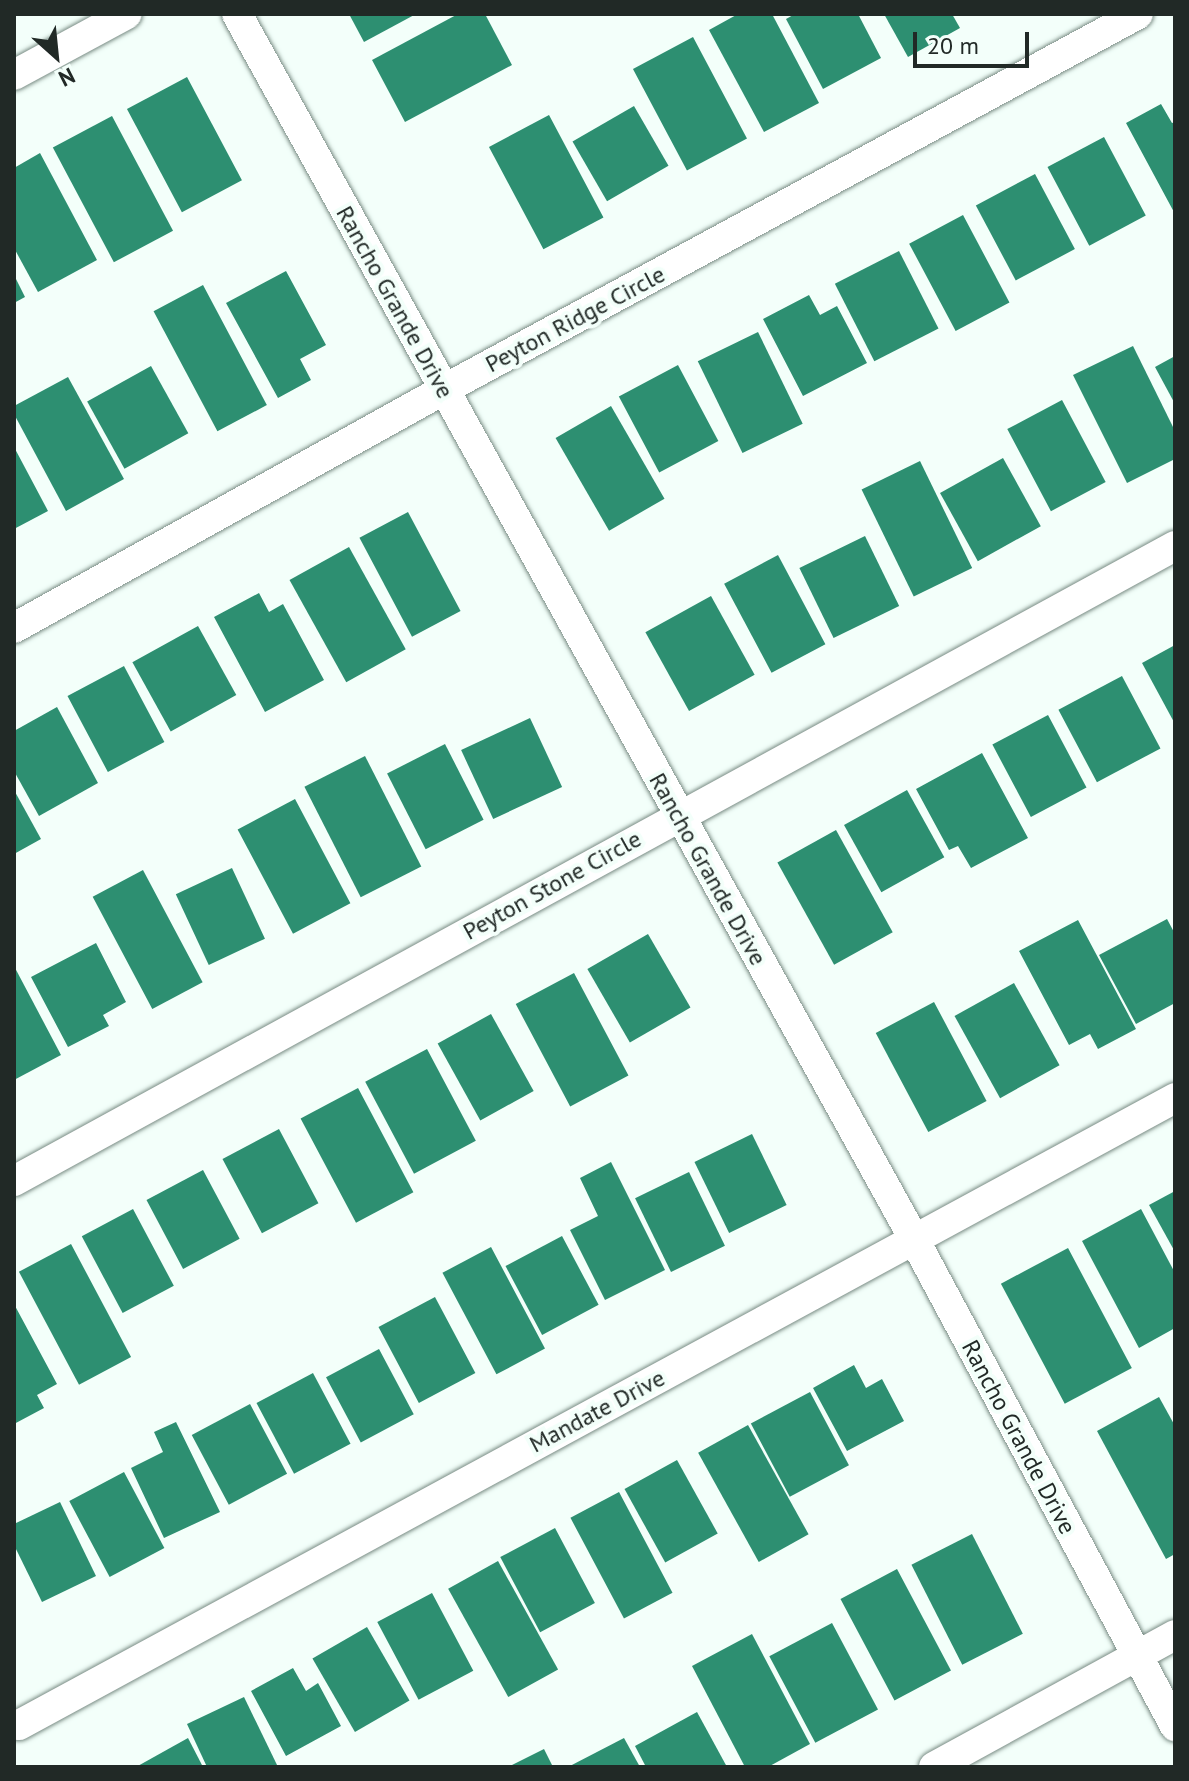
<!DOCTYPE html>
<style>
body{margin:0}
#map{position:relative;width:1189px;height:1781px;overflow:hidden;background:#f3fffa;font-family:"PT Sans",sans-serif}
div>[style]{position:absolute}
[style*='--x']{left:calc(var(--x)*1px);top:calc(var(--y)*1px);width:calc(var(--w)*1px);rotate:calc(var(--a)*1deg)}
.building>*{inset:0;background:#2d8f71;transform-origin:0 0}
.roads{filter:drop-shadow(0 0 2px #798c84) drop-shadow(0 0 2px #798c84)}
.street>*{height:30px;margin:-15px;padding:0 15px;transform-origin:15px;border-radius:15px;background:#fff}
span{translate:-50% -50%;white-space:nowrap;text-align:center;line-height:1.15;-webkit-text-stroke:8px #f3fffa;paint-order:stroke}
.street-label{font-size:24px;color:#212926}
.frame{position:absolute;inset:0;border:16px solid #212926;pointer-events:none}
.north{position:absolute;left:16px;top:16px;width:80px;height:80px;-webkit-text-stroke:6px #f3fffa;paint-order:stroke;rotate:153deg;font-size:22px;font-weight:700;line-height:32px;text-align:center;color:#212926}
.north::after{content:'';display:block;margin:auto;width:28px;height:36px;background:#212926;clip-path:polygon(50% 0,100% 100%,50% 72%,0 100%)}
.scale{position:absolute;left:913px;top:32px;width:116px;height:36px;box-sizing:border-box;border:4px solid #212926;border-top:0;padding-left:10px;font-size:24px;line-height:28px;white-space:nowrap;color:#212926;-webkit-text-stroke:6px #f3fffa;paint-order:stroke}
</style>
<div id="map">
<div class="building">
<div style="clip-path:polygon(349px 14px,416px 14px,364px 42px)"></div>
<div style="clip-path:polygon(458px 14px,485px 14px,512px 65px,405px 122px,372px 60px)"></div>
<div style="clip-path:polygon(738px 14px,772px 14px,819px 103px,764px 132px,709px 30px)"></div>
<div style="clip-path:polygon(795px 14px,858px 14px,881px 58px,823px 89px,786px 19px)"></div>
<div style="clip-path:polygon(884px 14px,952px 14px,960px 28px,908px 57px)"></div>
<div style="left:693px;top:37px;width:115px;height:68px;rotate:62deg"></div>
<div style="left:187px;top:77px;width:117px;height:68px;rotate:62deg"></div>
<div style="clip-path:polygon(1161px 104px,1172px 123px,1175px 122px,1175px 214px,1126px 123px)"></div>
<div style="left:634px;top:106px;width:69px;height:71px;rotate:60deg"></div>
<div style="left:549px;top:115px;width:116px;height:68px;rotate:62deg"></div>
<div style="left:112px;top:116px;width:130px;height:67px;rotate:62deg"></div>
<div style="left:1104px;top:137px;width:89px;height:64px;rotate:62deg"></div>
<div style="clip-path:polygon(40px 153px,97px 260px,38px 292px,14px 248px,14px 168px)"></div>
<div style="left:1035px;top:174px;width:85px;height:67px;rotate:62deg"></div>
<div style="left:963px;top:215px;width:99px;height:61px;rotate:62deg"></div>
<div style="left:899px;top:251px;width:87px;height:72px;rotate:63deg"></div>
<div style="clip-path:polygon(286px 271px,326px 345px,300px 359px,311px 380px,278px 398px,226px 303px)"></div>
<div style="clip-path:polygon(14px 275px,25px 297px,14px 303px)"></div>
<div style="left:203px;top:285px;width:136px;height:56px;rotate:62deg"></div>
<div style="clip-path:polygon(809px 295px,820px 315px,837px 306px,867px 363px,803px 396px,763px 319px)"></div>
<div style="left:758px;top:332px;width:102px;height:67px;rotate:64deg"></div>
<div style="clip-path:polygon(1133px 346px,1175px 431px,1175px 459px,1127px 483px,1073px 375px)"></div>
<div style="clip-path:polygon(1175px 356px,1175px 404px,1155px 367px)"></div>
<div style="left:678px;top:365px;width:86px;height:67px;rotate:62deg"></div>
<div style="left:151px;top:366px;width:77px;height:73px;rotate:61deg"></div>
<div style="clip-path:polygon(68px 377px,124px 479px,66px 511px,14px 414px,14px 406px)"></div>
<div style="left:1062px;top:400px;width:93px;height:62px;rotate:62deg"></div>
<div style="left:611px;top:406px;width:107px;height:64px;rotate:60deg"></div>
<div style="clip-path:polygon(14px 447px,48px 511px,14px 529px)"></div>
<div style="left:1003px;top:458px;width:78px;height:72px;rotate:61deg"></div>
<div style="left:920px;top:461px;width:119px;height:65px;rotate:64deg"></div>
<div style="left:408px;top:512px;width:112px;height:55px;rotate:62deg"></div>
<div style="left:865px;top:536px;width:78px;height:73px;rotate:64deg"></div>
<div style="left:349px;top:547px;width:117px;height:68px;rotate:61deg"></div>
<div style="left:778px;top:555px;width:101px;height:61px;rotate:62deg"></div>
<div style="clip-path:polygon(259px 593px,269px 612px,283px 604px,324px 680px,265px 712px,214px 617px)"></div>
<div style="left:711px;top:596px;width:90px;height:75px;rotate:61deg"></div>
<div style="left:198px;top:626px;width:79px;height:75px;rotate:61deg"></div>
<div style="clip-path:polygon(1175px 645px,1175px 724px,1142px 663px)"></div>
<div style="left:124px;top:666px;width:86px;height:64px;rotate:62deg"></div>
<div style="left:1122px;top:676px;width:82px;height:72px;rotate:62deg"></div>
<div style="clip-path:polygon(57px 707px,98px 783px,39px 816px,14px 771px,14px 731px)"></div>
<div style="left:1048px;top:715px;width:82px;height:63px;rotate:62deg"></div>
<div style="left:530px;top:718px;width:76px;height:76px;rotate:65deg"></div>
<div style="left:445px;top:744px;width:85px;height:65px;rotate:63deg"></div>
<div style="clip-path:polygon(982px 753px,1028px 838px,971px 868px,958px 846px,949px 850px,916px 789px)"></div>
<div style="left:365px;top:756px;width:124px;height:68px;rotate:63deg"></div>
<div style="clip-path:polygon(14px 790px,41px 839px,14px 854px)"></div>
<div style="left:907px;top:790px;width:77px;height:72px;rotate:61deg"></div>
<div style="left:295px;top:799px;width:118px;height:65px;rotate:62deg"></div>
<div style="left:836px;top:830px;width:117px;height:67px;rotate:61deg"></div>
<div style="left:232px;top:868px;width:78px;height:62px;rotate:65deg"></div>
<div style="left:143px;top:870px;width:127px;height:57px;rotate:62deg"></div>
<div style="clip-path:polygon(1167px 919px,1175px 934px,1175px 1003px,1136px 1024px,1099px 955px)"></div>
<div style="clip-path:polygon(1078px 920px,1136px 1029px,1098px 1049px,1090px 1034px,1069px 1045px,1019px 951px)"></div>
<div style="left:648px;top:934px;width:85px;height:70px;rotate:60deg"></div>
<div style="clip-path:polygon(96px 943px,126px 1002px,103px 1015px,109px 1026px,68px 1047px,31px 977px)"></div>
<div style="clip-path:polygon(14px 966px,61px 1055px,14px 1080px)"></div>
<div style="left:574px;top:973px;width:116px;height:66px;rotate:62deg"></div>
<div style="left:1014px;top:983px;width:94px;height:68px;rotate:61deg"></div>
<div style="left:934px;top:1002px;width:112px;height:66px;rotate:62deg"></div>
<div style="left:491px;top:1014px;width:88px;height:61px;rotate:61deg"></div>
<div style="left:427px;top:1049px;width:104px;height:70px;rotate:62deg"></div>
<div style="left:358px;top:1088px;width:118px;height:65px;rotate:62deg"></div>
<div style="left:279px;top:1129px;width:84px;height:64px;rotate:62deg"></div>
<div style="left:752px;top:1134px;width:79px;height:64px;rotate:64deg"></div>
<div style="clip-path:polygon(611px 1162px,665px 1270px,605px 1300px,570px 1230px,598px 1216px,580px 1178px)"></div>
<div style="left:203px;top:1170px;width:78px;height:64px;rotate:62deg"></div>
<div style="left:689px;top:1172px;width:82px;height:60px;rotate:64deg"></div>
<div style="clip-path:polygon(1175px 1191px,1175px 1252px,1149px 1205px)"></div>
<div style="left:133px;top:1209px;width:87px;height:58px;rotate:62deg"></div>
<div style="clip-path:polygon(1141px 1209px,1175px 1273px,1175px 1328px,1139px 1348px,1082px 1241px)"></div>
<div style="left:562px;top:1236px;width:78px;height:64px;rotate:62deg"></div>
<div style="left:71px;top:1244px;width:128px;height:59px;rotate:62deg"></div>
<div style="left:491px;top:1247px;width:115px;height:55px;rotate:62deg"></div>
<div style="left:1068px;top:1248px;width:136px;height:76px;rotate:62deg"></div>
<div style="left:435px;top:1297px;width:86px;height:64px;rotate:62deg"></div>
<div style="clip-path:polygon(14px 1304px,57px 1384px,37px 1395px,44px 1408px,14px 1424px)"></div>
<div style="left:379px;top:1349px;width:74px;height:60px;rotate:62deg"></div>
<div style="clip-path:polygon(854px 1365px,866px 1388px,882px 1379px,904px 1421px,847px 1451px,813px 1388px)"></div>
<div style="left:313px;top:1373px;width:80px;height:64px;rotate:62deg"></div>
<div style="left:810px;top:1392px;width:83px;height:67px;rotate:62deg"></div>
<div style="clip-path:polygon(1159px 1397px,1175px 1426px,1175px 1554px,1166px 1559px,1097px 1431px)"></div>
<div style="left:250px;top:1404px;width:79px;height:66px;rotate:62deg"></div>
<div style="clip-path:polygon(176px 1422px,220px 1512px,164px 1538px,131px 1468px,163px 1452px,154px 1432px)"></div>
<div style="left:748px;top:1425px;width:125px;height:57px;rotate:61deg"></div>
<div style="left:677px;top:1460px;width:84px;height:60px;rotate:61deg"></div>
<div style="left:124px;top:1472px;width:86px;height:62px;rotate:62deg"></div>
<div style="left:619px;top:1492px;width:114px;height:55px;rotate:62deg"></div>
<div style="clip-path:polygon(60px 1502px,96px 1576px,42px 1602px,14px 1545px,14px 1524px)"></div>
<div style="left:555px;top:1528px;width:85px;height:62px;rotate:62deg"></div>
<div style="left:972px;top:1534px;width:112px;height:68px;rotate:63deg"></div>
<div style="left:498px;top:1561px;width:124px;height:57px;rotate:61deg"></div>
<div style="left:897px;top:1569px;width:115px;height:64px;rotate:62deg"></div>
<div style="left:432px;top:1593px;width:88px;height:62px;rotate:62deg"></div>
<div style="left:832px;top:1623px;width:98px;height:71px;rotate:62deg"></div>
<div style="left:367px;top:1627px;width:85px;height:63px;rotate:60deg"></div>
<div style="clip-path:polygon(752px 1634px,810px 1744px,768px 1767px,745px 1767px,692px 1666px)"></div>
<div style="clip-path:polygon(293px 1668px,306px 1691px,318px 1683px,341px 1726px,286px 1756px,251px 1691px)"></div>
<div style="clip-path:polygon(244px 1697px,278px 1767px,207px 1767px,187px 1724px)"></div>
<div style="clip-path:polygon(697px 1712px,727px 1767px,646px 1767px,635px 1746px)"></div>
<div style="clip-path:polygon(188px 1738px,203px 1767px,136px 1767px)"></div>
<div style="clip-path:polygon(624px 1738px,640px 1767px,568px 1767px)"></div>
<div style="clip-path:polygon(544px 1749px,553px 1767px,508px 1767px)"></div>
</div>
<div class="roads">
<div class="street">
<div style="--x:237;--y:14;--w:1400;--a:61.07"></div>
<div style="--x:914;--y:1239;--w:553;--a:61.81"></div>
<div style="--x:14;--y:75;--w:128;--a:-28.4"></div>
<div style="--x:14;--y:628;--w:491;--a:-29"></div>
<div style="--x:443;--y:390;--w:790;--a:-28.41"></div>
<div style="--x:14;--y:1181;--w:1323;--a:-28.68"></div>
<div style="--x:19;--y:1725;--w:1315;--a:-28.47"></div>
<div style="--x:934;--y:1767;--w:275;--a:-28.7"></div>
</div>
</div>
<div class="street-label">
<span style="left:395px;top:302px;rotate:61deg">Rancho Grande Drive</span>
<span style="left:575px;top:319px;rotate:-28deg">Peyton Ridge Circle</span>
<span style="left:708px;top:869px;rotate:61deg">Rancho Grande Drive</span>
<span style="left:552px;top:885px;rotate:-29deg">Peyton Stone Circle</span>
<span style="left:597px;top:1411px;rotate:-28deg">Mandate Drive</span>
<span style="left:1019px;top:1437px;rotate:62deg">Rancho Grande Drive</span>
</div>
<div class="frame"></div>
<div class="north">N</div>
<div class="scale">20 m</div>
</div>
